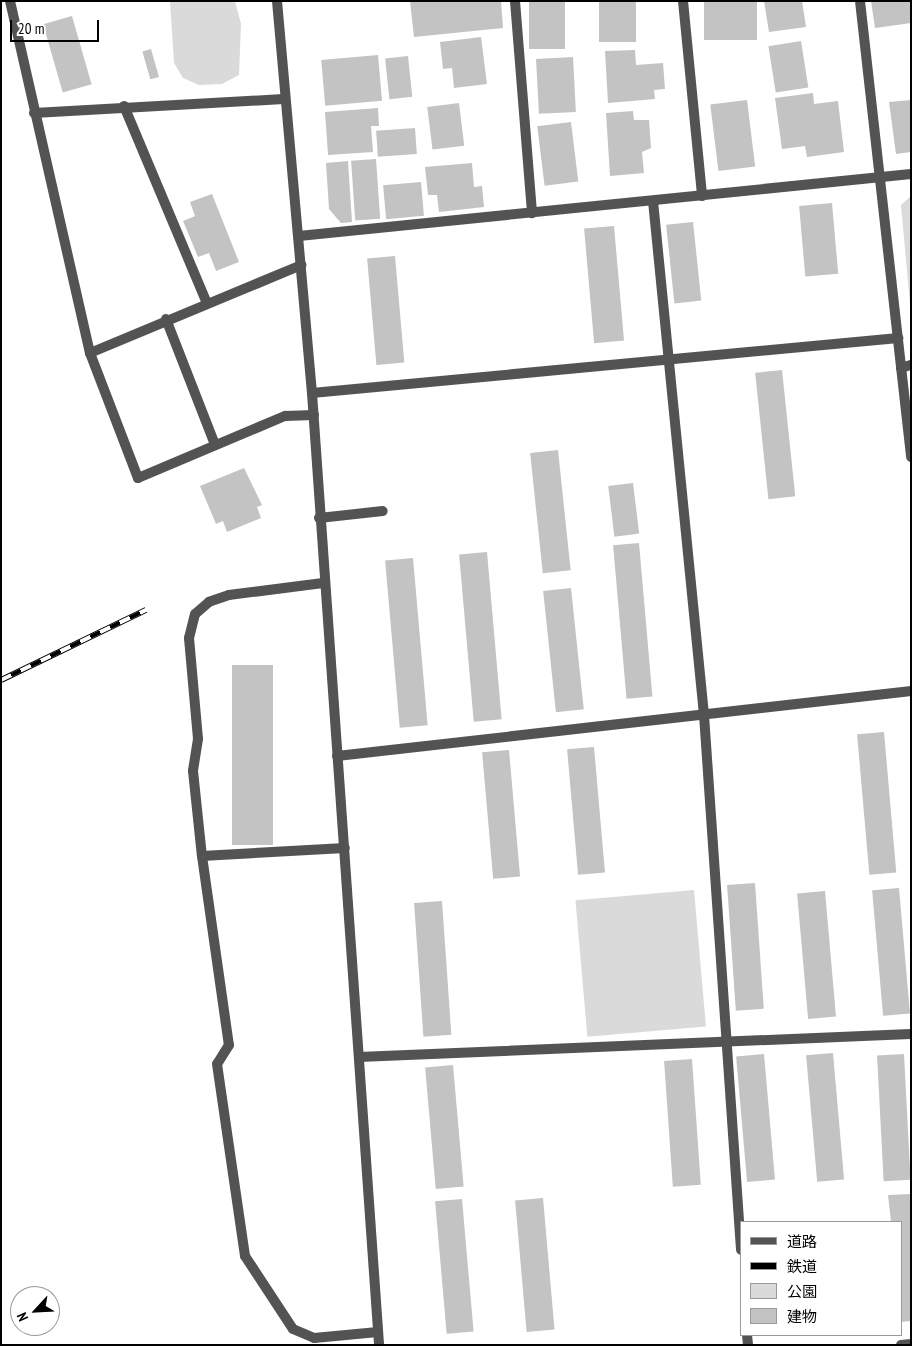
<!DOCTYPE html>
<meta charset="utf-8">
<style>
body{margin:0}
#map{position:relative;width:912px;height:1346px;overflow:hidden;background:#fff;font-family:"PT Sans Narrow","Noto Sans JP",sans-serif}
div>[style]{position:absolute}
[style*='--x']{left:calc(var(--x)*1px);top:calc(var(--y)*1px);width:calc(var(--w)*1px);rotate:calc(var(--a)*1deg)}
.green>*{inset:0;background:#dadada;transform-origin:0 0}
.building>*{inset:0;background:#c3c3c3;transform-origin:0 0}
.minor>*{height:10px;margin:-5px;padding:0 5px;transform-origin:5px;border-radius:5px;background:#535353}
.tertiary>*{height:10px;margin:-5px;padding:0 5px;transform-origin:5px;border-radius:5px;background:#535353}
.rail>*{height:5.5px;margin-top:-2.75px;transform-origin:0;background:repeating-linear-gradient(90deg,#fff 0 11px,#000 0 22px);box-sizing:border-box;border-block:1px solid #000}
span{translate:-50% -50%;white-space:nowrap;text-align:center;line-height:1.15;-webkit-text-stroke:4px #fff;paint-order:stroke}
.frame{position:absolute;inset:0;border:2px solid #000;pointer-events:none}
.legend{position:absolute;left:740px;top:1221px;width:162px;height:115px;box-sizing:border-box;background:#fff;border:1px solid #999;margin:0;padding:6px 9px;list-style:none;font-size:15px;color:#000}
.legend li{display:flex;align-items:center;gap:10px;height:25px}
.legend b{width:25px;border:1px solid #999}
.north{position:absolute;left:10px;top:1286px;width:50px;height:50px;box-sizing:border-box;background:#fff;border:1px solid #999;border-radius:50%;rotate:245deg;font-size:14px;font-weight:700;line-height:20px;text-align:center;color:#000}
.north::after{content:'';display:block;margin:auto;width:18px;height:22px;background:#000;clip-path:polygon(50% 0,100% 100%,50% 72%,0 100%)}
.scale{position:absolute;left:10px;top:20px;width:89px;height:22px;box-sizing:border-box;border:2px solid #000;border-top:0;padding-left:6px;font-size:15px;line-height:18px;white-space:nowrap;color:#000;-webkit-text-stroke:4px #fff;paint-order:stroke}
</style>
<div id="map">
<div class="green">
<div style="clip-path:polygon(170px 1px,235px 1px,241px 24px,239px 75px,222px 84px,199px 85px,183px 78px,174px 63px)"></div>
<div style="clip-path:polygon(911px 196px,911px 315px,901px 205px)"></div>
<div style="left:694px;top:890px;width:137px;height:119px;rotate:85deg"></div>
</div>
<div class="building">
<div style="clip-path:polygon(410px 1px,501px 1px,503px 28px,414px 37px)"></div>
<div style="left:529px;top:1px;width:36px;height:48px"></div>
<div style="left:599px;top:1px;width:37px;height:41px"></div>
<div style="left:704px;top:1px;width:53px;height:39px"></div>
<div style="clip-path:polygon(764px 1px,802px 1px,806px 27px,769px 32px)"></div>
<div style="clip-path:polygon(871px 1px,911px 1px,911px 23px,875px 28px)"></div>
<div style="left:72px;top:16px;width:71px;height:30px;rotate:74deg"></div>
<div style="clip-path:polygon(481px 37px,487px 84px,454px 88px,452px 68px,443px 69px,440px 42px)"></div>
<div style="left:801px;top:41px;width:47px;height:33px;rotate:81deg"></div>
<div style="left:151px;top:49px;width:29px;height:9px;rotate:74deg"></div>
<div style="clip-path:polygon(635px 50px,636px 65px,663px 63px,665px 89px,654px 90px,655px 99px,608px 103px,605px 51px)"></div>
<div style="left:378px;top:55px;width:46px;height:57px;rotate:85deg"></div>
<div style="left:408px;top:56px;width:41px;height:23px;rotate:84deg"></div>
<div style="left:573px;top:57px;width:55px;height:37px;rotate:87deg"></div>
<div style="clip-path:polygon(813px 93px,814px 104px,838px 101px,844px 152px,807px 157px,805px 146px,782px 149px,775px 98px)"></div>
<div style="left:747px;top:100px;width:67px;height:37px;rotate:83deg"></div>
<div style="clip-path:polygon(911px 100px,911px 152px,896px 154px,889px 102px)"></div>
<div style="left:459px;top:103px;width:43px;height:32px;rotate:83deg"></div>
<div style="clip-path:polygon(378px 108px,379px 126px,371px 126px,373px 152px,328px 155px,325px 112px)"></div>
<div style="clip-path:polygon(633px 111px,634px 120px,649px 120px,651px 148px,642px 152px,644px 173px,610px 176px,606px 113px)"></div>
<div style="left:571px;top:122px;width:60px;height:34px;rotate:83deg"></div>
<div style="left:415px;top:128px;width:26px;height:39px;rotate:86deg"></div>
<div style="left:376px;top:159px;width:60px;height:25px;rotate:86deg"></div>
<div style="clip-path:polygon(348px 161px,352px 222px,341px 223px,329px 209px,326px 163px)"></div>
<div style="clip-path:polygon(472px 163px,474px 187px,482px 186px,484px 207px,439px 212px,437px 195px,428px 195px,425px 167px)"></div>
<div style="left:421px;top:182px;width:34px;height:38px;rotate:85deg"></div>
<div style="clip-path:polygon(212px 194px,239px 262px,216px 271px,209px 253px,198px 257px,183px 221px,195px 216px,190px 202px)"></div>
<div style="left:832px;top:203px;width:71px;height:33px;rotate:85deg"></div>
<div style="left:693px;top:222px;width:79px;height:27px;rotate:84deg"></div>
<div style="left:614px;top:226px;width:115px;height:30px;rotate:85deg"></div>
<div style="left:395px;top:256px;width:107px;height:28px;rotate:85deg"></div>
<div style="left:782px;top:370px;width:127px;height:27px;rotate:84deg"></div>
<div style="left:558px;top:450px;width:121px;height:28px;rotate:84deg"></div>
<div style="clip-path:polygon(244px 468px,262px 505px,257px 507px,261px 518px,227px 532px,223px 521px,216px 524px,200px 486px)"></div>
<div style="left:633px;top:483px;width:51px;height:25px;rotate:83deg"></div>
<div style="left:639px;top:543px;width:154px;height:26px;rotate:85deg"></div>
<div style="left:487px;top:552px;width:168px;height:28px;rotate:85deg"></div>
<div style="left:413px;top:558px;width:168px;height:28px;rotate:85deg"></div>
<div style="left:571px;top:588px;width:122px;height:28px;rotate:84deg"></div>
<div style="left:232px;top:665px;width:41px;height:180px"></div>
<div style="left:884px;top:732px;width:141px;height:27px;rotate:85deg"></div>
<div style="left:594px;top:747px;width:126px;height:27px;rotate:85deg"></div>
<div style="left:509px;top:750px;width:127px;height:27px;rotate:85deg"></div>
<div style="left:755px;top:883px;width:126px;height:28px;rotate:86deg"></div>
<div style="left:899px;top:888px;width:126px;height:27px;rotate:85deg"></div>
<div style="left:825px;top:891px;width:126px;height:28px;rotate:85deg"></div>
<div style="left:442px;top:901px;width:134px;height:28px;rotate:86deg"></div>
<div style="left:833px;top:1053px;width:127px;height:27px;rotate:85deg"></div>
<div style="left:764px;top:1054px;width:126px;height:28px;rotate:85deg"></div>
<div style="left:904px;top:1054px;width:126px;height:27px;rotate:87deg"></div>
<div style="left:692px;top:1059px;width:126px;height:28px;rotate:86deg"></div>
<div style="left:453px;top:1065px;width:122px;height:28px;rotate:85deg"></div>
<div style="clip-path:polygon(911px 1194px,911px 1321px,901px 1322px,901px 1222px,891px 1222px,888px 1195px)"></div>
<div style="left:543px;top:1198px;width:132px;height:28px;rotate:85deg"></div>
<div style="left:462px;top:1199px;width:133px;height:27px;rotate:85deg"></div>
</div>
<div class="minor">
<div style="--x:10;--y:1;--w:361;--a:77.2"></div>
<div style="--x:90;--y:353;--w:134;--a:69"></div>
<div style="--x:138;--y:478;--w:160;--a:-22.9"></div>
<div style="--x:285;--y:416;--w:29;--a:-2"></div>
<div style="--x:515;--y:1;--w:213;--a:85.4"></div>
<div style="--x:683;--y:1;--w:196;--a:84.4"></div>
<div style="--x:860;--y:1;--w:459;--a:83.6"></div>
<div style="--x:124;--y:106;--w:212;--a:67.2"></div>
<div style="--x:34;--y:113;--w:250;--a:-3.2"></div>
<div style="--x:653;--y:201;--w:517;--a:84.33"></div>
<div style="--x:704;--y:715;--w:536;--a:86.04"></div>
<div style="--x:299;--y:236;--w:615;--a:-5.78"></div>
<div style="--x:166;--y:319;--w:135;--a:68.7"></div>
<div style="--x:90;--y:353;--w:229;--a:-22.6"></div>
<div style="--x:901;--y:368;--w:10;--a:-17"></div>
<div style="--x:312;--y:393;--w:589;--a:-5.36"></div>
<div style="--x:319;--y:518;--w:64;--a:-6.2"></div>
<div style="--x:323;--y:583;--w:95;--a:172.7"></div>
<div style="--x:229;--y:595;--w:21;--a:161"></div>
<div style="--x:209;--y:602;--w:18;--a:139"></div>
<div style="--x:195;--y:614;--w:25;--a:104"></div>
<div style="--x:189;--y:638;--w:101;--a:84.9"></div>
<div style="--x:198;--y:739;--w:32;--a:99"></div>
<div style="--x:193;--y:771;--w:85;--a:84"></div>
<div style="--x:202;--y:856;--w:143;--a:-3.2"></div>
<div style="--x:337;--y:756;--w:578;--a:-6.46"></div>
<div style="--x:202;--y:856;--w:191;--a:81.9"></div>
<div style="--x:229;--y:1045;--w:22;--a:122"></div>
<div style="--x:217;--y:1064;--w:194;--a:81.7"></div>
<div style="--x:245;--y:1256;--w:87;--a:56.7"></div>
<div style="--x:293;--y:1329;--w:23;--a:23"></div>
<div style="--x:314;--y:1338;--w:64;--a:-5.4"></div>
<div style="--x:359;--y:1057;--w:552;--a:-2.39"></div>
<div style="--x:747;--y:1335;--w:10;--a:84"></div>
<div style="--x:901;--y:1345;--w:10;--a:-6"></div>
</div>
<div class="tertiary">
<div style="--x:277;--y:1;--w:394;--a:84.9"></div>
<div style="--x:312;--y:393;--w:954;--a:85.97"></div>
</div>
<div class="rail">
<div style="--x:1;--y:680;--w:161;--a:-25.8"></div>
</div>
<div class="frame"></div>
<ul class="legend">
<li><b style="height:6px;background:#535353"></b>道路</li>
<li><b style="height:6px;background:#000"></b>鉄道</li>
<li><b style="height:14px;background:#dadada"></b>公園</li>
<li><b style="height:14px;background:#c3c3c3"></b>建物</li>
</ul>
<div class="north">N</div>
<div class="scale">20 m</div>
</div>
